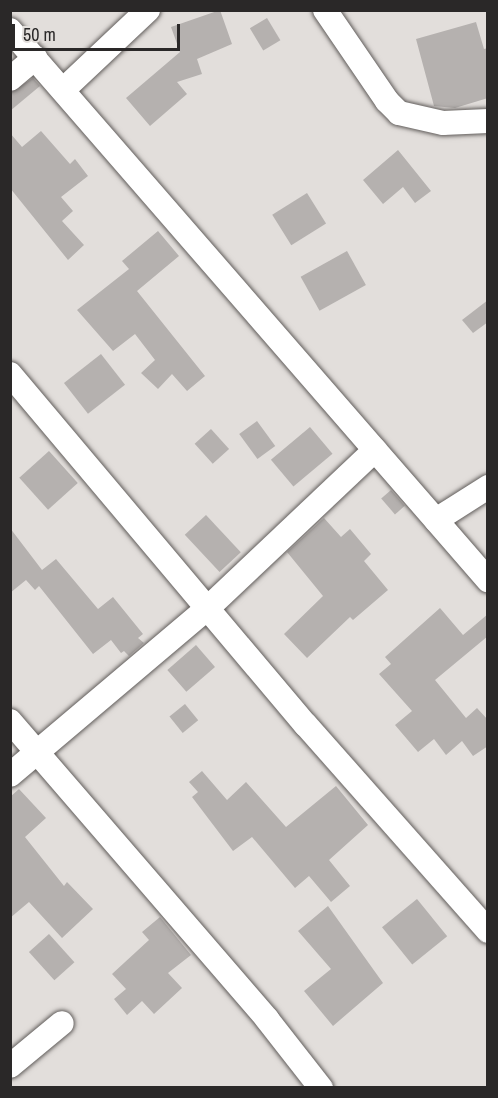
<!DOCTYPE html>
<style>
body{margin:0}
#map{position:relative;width:498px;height:1098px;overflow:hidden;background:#e2dedb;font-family:"Archivo Narrow",sans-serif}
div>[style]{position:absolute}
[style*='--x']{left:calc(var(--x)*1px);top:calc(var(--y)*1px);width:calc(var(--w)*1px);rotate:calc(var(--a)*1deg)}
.building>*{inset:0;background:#b5b1af;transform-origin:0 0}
.roads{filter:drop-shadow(0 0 2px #615d5b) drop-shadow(0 0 2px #615d5b)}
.minor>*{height:24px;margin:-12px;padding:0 12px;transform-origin:12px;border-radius:12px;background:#fff}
span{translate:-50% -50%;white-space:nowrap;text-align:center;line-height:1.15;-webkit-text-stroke:6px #e2dedb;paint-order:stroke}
.frame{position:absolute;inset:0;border:12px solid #2a2828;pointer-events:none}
.scale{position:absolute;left:12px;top:24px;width:168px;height:27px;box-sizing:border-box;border:3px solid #2a2828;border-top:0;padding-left:8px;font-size:18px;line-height:21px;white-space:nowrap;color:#2a2828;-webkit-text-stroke:4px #e2dedb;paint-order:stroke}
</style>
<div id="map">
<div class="building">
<div style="clip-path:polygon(220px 10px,232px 44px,197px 59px,202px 74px,177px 82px,187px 94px,150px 126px,126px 98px,180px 52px,171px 27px)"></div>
<div style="left:267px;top:18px;width:26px;height:20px;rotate:59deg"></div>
<div style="clip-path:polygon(476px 22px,484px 49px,488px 48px,488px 98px,455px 108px,434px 106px,416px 39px)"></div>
<div style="clip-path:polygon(33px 78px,40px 86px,10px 111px,10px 93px)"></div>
<div style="clip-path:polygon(41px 131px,70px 164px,75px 159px,88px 176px,61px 197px,73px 211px,62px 221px,84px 245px,68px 260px,10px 188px,10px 133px,22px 147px)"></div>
<div style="clip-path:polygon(398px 150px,431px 191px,415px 203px,403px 187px,383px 204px,363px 180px)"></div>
<div style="left:307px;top:193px;width:36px;height:41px;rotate:58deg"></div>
<div style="clip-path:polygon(158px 231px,179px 256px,137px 291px,205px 376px,187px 391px,172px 374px,158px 389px,141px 373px,155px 360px,135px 334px,113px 351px,77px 310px,129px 269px,122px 261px)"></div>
<div style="left:347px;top:251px;width:39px;height:53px;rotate:61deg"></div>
<div style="clip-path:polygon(488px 300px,488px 322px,473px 333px,462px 320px)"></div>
<div style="left:101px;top:354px;width:39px;height:47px;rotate:52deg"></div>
<div style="left:257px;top:421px;width:31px;height:22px;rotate:54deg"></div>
<div style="left:310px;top:427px;width:35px;height:51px;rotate:50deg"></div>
<div style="left:211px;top:429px;width:27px;height:22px;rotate:48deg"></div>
<div style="left:49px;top:451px;width:43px;height:40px;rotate:48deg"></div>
<div style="left:391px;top:490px;width:21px;height:13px;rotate:49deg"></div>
<div style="left:206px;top:515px;width:51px;height:29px;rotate:47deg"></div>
<div style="clip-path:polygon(324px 518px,341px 537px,350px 529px,371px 554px,364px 561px,388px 590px,353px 620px,350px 617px,307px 658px,284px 634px,323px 596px,287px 552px)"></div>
<div style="clip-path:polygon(10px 528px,42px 570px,56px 559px,98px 609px,113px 597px,143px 634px,138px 638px,144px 643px,129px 656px,124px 651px,121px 653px,111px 640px,93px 654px,39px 586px,35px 590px,26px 580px,10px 593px)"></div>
<div style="clip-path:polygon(440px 608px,463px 635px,488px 614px,488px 636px,435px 680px,466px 718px,477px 708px,488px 720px,488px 746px,473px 756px,462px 741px,446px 755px,434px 739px,418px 752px,395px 725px,412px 711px,379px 674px,391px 664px,385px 657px)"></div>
<div style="left:196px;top:645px;width:29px;height:38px;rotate:49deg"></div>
<div style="left:185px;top:704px;width:21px;height:20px;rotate:51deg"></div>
<div style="clip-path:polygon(202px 771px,227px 800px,246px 782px,286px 827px,336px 786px,368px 825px,329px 860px,350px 886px,331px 902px,309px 876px,295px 888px,252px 837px,233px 851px,192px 797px,198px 792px,189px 782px)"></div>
<div style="clip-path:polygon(19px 789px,46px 818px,25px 837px,64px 886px,67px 882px,93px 909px,62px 938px,29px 902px,10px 918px,10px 797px)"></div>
<div style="left:417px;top:899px;width:48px;height:45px;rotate:51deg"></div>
<div style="clip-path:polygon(328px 906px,383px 983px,333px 1026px,304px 991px,331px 969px,298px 931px)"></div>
<div style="clip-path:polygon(160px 917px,191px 955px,168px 973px,182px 988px,154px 1014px,142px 1001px,127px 1015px,114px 999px,126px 989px,112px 974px,149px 940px,142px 932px)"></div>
<div style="left:49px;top:934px;width:38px;height:27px;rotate:48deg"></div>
</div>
<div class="roads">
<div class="minor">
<div style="--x:325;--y:10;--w:110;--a:55.7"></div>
<div style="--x:387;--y:101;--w:17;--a:45"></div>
<div style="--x:399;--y:113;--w:45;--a:12.8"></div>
<div style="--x:443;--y:123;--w:45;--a:-2.5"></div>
<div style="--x:10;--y:30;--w:729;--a:49.01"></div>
<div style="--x:10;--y:79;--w:33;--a:-40"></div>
<div style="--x:63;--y:90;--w:117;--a:-43.3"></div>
<div style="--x:10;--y:374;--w:459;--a:49.9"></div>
<div style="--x:306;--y:725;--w:275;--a:48.5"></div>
<div style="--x:436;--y:520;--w:62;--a:-32.4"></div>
<div style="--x:10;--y:721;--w:394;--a:49.2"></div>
<div style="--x:267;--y:1019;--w:88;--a:52"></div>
<div style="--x:10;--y:775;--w:262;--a:-40.2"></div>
<div style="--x:210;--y:606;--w:227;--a:-43.4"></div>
<div style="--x:10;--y:1066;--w:67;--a:-39.6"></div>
</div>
</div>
<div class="frame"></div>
<div class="scale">50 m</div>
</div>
